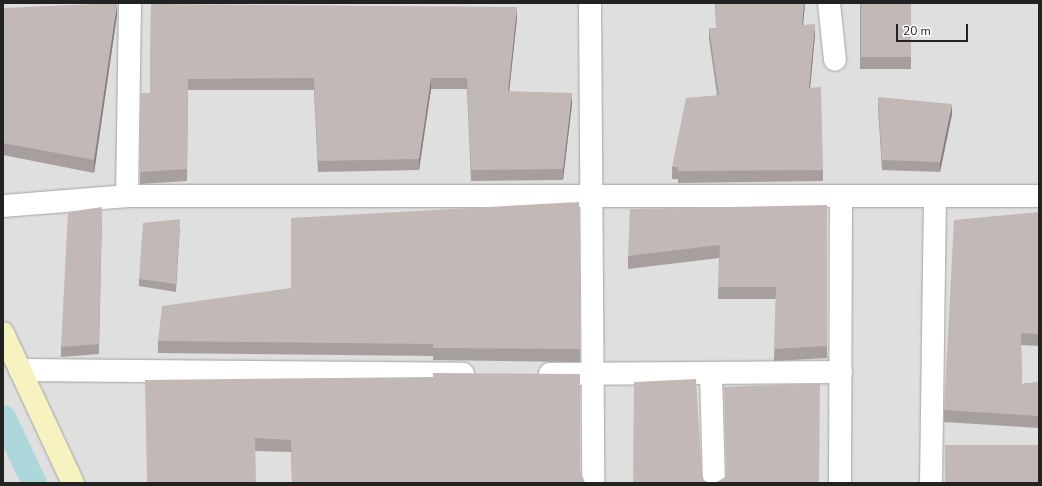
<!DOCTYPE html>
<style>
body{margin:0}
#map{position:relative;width:1042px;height:486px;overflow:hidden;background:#f1eee9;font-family:"Nunito Sans",sans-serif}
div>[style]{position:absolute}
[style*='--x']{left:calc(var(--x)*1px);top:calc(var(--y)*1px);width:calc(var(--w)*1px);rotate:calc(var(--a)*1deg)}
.residential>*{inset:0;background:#e0dfdf;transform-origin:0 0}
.canal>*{height:25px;margin:-12.5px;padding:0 12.5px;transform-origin:12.5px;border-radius:12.5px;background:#acd8dc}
.roads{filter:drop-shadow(0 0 1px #a3a3a3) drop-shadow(0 0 1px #a3a3a3)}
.street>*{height:22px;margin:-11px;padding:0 11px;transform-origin:11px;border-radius:11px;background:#fff}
.secondary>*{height:22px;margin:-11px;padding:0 11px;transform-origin:11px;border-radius:11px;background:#f7f3c1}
.wall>*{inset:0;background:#a79f9d;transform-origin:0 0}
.shaded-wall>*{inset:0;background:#88827f}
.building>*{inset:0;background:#c2b9b6;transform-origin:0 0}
span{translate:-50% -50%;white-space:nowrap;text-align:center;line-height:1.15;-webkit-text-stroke:3.5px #fff;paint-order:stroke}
.frame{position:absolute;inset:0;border:4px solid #222;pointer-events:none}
.scale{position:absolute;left:896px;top:24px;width:72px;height:18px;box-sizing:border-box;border:2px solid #222;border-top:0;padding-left:5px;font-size:12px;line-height:14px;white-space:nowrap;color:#222;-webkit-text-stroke:3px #fff;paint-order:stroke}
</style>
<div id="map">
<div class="residential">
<div style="left:3px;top:3px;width:1036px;height:480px"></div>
</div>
<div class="canal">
<div style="--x:3;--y:417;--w:73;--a:64.8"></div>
</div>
<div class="roads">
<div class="street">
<div style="--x:590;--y:3;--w:480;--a:89.6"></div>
<div style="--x:829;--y:3;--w:57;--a:84"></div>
<div style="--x:127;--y:196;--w:193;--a:-89.1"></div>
<div style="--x:3;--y:206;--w:124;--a:-4.6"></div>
<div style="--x:127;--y:196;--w:912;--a:0"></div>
<div style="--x:20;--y:370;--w:443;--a:0.5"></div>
<div style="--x:550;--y:374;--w:291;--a:-0.4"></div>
<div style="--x:711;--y:375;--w:108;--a:88.4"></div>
<div style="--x:840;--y:483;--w:286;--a:-89.8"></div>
<div style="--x:931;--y:483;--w:286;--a:-89.2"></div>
</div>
<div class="secondary">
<div style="--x:3;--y:333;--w:166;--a:65"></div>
</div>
</div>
<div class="wall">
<div style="clip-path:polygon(715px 3px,805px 3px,803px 25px,815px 35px,810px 88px,823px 170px,823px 181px,678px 183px,678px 179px,672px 179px,672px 167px,717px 95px,709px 39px,709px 28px,716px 28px)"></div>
<div style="left:860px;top:3px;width:51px;height:66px"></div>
<div style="clip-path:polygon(151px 4px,517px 18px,509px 91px,572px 104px,563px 180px,471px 181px,467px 89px,431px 89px,419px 170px,318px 172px,314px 90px,188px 90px,187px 181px,140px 184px,141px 93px,150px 93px)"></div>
<div style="clip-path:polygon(3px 8px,117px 15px,94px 173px,3px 155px)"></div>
<div style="clip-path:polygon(878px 97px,952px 114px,940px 172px,882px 170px,878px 108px)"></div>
<div style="clip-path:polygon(579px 202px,580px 362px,433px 360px,433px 356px,158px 353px,158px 341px,291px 289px)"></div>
<div style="clip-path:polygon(827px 205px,827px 358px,774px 361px,776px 299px,718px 299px,719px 258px,628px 269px,628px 256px)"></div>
<div style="clip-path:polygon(1039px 212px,1039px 346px,1021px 345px,1022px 384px,1039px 382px,1039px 428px,944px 422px,944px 410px)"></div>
<div style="clip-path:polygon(102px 217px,99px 354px,61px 357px,61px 347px)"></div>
<div style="clip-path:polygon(180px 227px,176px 292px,139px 286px,139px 279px)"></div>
<div style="clip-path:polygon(145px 380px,580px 471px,585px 483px,292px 483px,291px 452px,255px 451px)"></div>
</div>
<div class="shaded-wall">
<div style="clip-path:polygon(117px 3px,117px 15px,94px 173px,94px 160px)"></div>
<div style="clip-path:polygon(804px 3px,805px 3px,802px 36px,802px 25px)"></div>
<div style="clip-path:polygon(517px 7px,517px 18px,508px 102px,508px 91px)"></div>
<div style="clip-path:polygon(815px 24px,815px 35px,809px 99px,809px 88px)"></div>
<div style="clip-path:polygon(431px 78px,431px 89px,419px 170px,419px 159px)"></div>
<div style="clip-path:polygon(572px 93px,572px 104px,563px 180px,563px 169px)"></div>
<div style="clip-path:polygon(952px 104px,952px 114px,940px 172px,940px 162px)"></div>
</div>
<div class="building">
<div style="clip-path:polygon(117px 3px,94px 160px,3px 143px,3px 8px)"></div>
<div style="clip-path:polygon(716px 3px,804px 3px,802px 25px,815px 24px,809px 88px,821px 87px,823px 170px,678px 171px,678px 167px,672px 167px,686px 98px,719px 95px,709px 28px,716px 28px)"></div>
<div style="left:861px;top:3px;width:50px;height:54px"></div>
<div style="clip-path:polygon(151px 4px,517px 7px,508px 91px,572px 93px,563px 169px,471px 170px,467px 78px,431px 78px,419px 159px,318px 161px,314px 78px,188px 79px,187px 169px,140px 172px,141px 93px,150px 93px)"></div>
<div style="clip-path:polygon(878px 97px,952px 104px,940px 162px,882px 160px)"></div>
<div style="clip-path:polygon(579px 202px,580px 349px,433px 348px,433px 344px,158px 341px,162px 306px,291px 288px,291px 218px)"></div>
<div style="clip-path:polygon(827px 205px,827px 346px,774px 349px,776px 287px,718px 287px,720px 245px,628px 256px,630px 209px)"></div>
<div style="clip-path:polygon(102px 207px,99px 344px,61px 347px,68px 212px)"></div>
<div style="clip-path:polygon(1039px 212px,1039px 334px,1021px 333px,1022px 384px,1039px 382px,1039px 416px,944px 410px,954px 220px)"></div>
<div style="clip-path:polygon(180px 219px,176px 284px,139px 279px,143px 223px)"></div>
<div style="clip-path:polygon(433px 373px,580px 374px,580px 471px,585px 483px,292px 483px,291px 440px,255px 438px,256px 483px,147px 483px,145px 380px,433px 377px)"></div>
<div style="clip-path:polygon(696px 379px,702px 473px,704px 480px,709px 483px,633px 483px,634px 382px)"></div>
<div style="clip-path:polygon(820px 383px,819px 483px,715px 483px,725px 477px,726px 470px,724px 387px)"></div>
<div style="left:1039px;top:445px;width:38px;height:94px;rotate:90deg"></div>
</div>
<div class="frame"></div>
<div class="scale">20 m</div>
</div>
